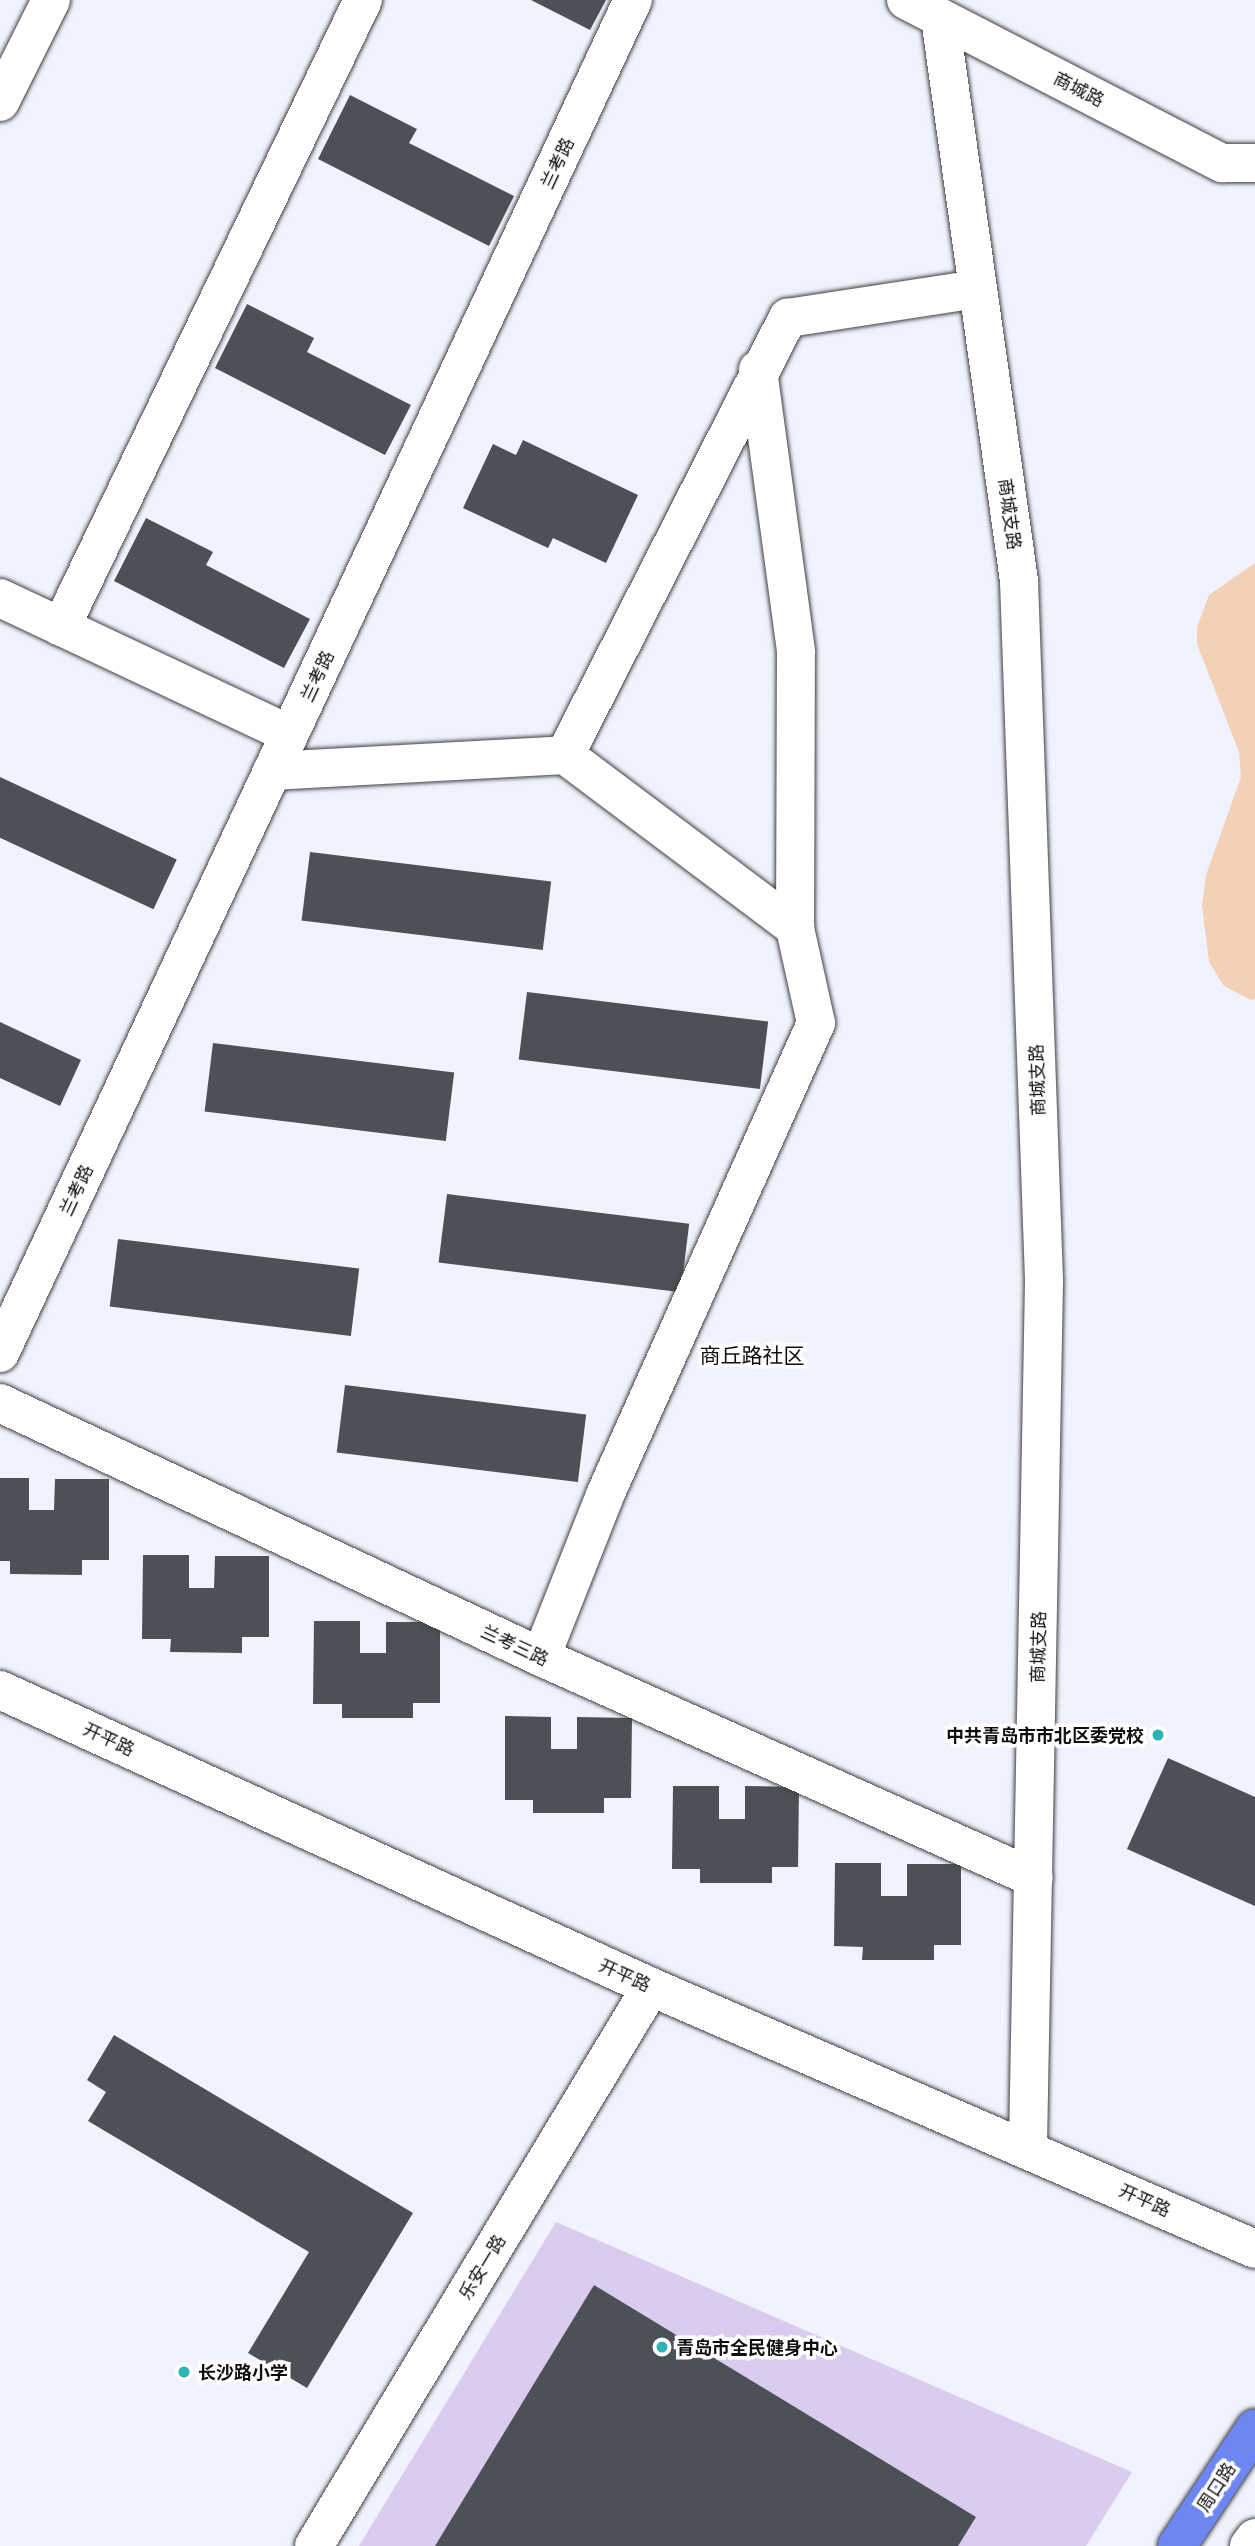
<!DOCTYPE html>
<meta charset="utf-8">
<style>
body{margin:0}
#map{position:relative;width:1255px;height:2546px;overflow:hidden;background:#f0f2fe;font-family:"PT Serif","Noto Sans SC",serif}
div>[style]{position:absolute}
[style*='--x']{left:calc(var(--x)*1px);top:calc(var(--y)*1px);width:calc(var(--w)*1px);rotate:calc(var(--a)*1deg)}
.pitch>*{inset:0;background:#daccef}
.water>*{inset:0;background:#f3d1b7}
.building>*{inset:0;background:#4b5156;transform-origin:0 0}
.roads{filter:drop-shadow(0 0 2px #414141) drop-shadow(0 0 2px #414141)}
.minor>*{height:38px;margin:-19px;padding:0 19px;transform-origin:19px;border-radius:19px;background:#fff}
.major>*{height:38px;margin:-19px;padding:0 19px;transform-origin:19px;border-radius:19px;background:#6d86f1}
.dots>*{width:19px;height:19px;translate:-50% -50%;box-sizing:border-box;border:4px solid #fff;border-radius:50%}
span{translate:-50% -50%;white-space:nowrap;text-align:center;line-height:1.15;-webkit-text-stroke:7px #fff;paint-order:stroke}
.street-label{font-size:18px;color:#0e0e0e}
.poi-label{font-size:18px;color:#0e0e0e;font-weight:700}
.right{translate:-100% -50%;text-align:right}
.left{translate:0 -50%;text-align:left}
.quarter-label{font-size:21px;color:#0e0e0e}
</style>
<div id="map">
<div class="pitch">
<div style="clip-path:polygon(556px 2222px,1132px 2472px,1086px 2546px,359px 2546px)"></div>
</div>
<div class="water">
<div style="clip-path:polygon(1255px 563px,1255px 999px,1251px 1000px,1224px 986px,1209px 962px,1202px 905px,1206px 875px,1241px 777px,1239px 752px,1197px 644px,1197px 627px,1209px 595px)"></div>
</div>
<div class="building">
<div style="clip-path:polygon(531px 0,606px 0,590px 30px)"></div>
<div style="clip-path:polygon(350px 95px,417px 129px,409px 143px,514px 196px,489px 246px,318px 159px)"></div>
<div style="clip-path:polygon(247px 304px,314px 338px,307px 352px,411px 405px,385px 455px,215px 368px)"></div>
<div style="clip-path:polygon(523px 440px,638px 495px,606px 563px,553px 538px,548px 548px,463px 508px,493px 444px,516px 455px)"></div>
<div style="clip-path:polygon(146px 518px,213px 552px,206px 565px,310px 619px,284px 668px,114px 581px)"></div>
<div style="left:0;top:777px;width:195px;height:55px;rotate:25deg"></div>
<div style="left:310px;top:852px;width:243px;height:69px;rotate:7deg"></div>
<div style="left:527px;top:992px;width:243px;height:68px;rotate:7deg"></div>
<div style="clip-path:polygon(0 1022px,81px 1060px,60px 1106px,0 1078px)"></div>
<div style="left:213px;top:1043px;width:243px;height:69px;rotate:7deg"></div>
<div style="left:447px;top:1194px;width:244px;height:69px;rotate:7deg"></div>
<div style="left:118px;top:1239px;width:243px;height:68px;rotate:7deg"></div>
<div style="left:345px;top:1385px;width:243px;height:68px;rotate:7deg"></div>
<div style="clip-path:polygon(0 1478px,29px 1478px,29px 1510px,54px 1510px,55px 1479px,109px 1479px,109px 1560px,82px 1560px,82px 1575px,10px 1574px,10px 1561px,0 1561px)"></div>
<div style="clip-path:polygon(143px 1555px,189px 1555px,189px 1588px,214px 1588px,215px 1556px,269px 1556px,269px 1637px,242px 1637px,242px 1653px,170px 1652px,171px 1639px,142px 1639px)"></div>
<div style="clip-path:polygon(314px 1621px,360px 1621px,360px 1653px,386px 1653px,386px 1622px,440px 1622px,440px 1703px,413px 1703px,413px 1718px,342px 1718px,342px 1704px,313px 1704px)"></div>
<div style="clip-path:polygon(505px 1716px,551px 1717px,551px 1749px,577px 1749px,577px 1717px,632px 1718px,631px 1798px,604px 1798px,604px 1813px,533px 1813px,533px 1800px,505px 1800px)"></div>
<div style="clip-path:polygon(1168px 1758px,1255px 1797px,1255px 1906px,1127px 1849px)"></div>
<div style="clip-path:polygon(673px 1786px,719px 1786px,719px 1819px,745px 1819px,745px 1786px,799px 1787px,798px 1867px,772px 1867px,772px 1883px,700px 1883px,700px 1869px,672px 1869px)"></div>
<div style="clip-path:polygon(835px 1863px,881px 1863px,881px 1896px,907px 1896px,907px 1864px,961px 1864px,961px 1945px,934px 1945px,934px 1960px,862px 1960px,863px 1947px,834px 1946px)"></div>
<div style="clip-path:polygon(114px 2035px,413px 2213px,307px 2388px,248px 2353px,309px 2252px,88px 2121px,106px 2092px,87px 2080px)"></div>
<div style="clip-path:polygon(594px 2285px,976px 2517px,958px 2546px,435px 2546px)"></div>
</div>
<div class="roads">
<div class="minor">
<div style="--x:906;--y:0;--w:356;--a:27.3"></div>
<div style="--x:1222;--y:163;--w:33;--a:0"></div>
<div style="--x:940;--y:18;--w:569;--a:82.01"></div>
<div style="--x:1019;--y:581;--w:700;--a:87.95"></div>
<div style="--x:1044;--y:1281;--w:868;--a:91.06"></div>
<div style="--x:0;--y:102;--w:114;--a:-63.4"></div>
<div style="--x:0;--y:598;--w:319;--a:25.2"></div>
<div style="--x:61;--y:627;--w:696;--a:-64.28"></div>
<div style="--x:565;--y:755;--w:491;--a:-63"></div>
<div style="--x:788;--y:318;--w:192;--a:-8.7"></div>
<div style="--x:272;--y:771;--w:293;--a:-3.1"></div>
<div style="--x:565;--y:755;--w:288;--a:36.9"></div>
<div style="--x:0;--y:1353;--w:1494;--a:-64.93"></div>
<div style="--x:0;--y:1403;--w:598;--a:25.15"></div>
<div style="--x:541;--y:1657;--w:540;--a:24.15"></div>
<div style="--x:541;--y:1657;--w:174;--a:-68.4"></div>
<div style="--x:605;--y:1495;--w:517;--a:-65.91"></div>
<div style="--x:816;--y:1023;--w:97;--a:-102.5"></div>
<div style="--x:795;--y:928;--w:277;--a:-89.8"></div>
<div style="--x:796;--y:651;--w:284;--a:-97.7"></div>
<div style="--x:0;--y:1690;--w:716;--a:24.52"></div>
<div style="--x:651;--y:1987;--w:658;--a:23.45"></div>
<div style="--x:314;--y:2546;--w:653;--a:-58.92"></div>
<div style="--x:1249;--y:2546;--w:10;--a:-53"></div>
</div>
<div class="major">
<div style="--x:1177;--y:2546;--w:141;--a:-56.5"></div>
</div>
</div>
<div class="dots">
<div style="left:1158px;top:1735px;background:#2db5b6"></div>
<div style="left:662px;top:2347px;background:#2db5b6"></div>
<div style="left:184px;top:2372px;background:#2db5b6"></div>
</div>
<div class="street-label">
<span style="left:1079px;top:89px;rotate:27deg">商城路</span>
<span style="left:557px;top:163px;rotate:-65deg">兰考路</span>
<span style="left:1010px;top:514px;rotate:82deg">商城支路</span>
<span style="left:317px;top:676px;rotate:-65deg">兰考路</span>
<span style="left:1037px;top:1080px;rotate:-92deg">商城支路</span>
<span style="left:76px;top:1190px;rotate:-65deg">兰考路</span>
<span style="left:515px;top:1645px;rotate:25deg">兰考三路</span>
<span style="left:1038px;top:1647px;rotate:-89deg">商城支路</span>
<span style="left:109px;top:1739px;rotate:25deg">开平路</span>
<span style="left:625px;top:1975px;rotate:24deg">开平路</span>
<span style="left:1145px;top:2200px;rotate:24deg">开平路</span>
<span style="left:482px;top:2267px;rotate:-59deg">乐安一路</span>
<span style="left:1216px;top:2487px;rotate:-57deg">周口路</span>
</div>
<div class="poi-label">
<span class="right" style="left:1144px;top:1735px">中共青岛市市北区委党校</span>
<span class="left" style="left:676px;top:2347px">青岛市全民健身中心</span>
<span class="left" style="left:198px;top:2372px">长沙路小学</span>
</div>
<div class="quarter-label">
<span style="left:752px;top:1355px">商丘路社区</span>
</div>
</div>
